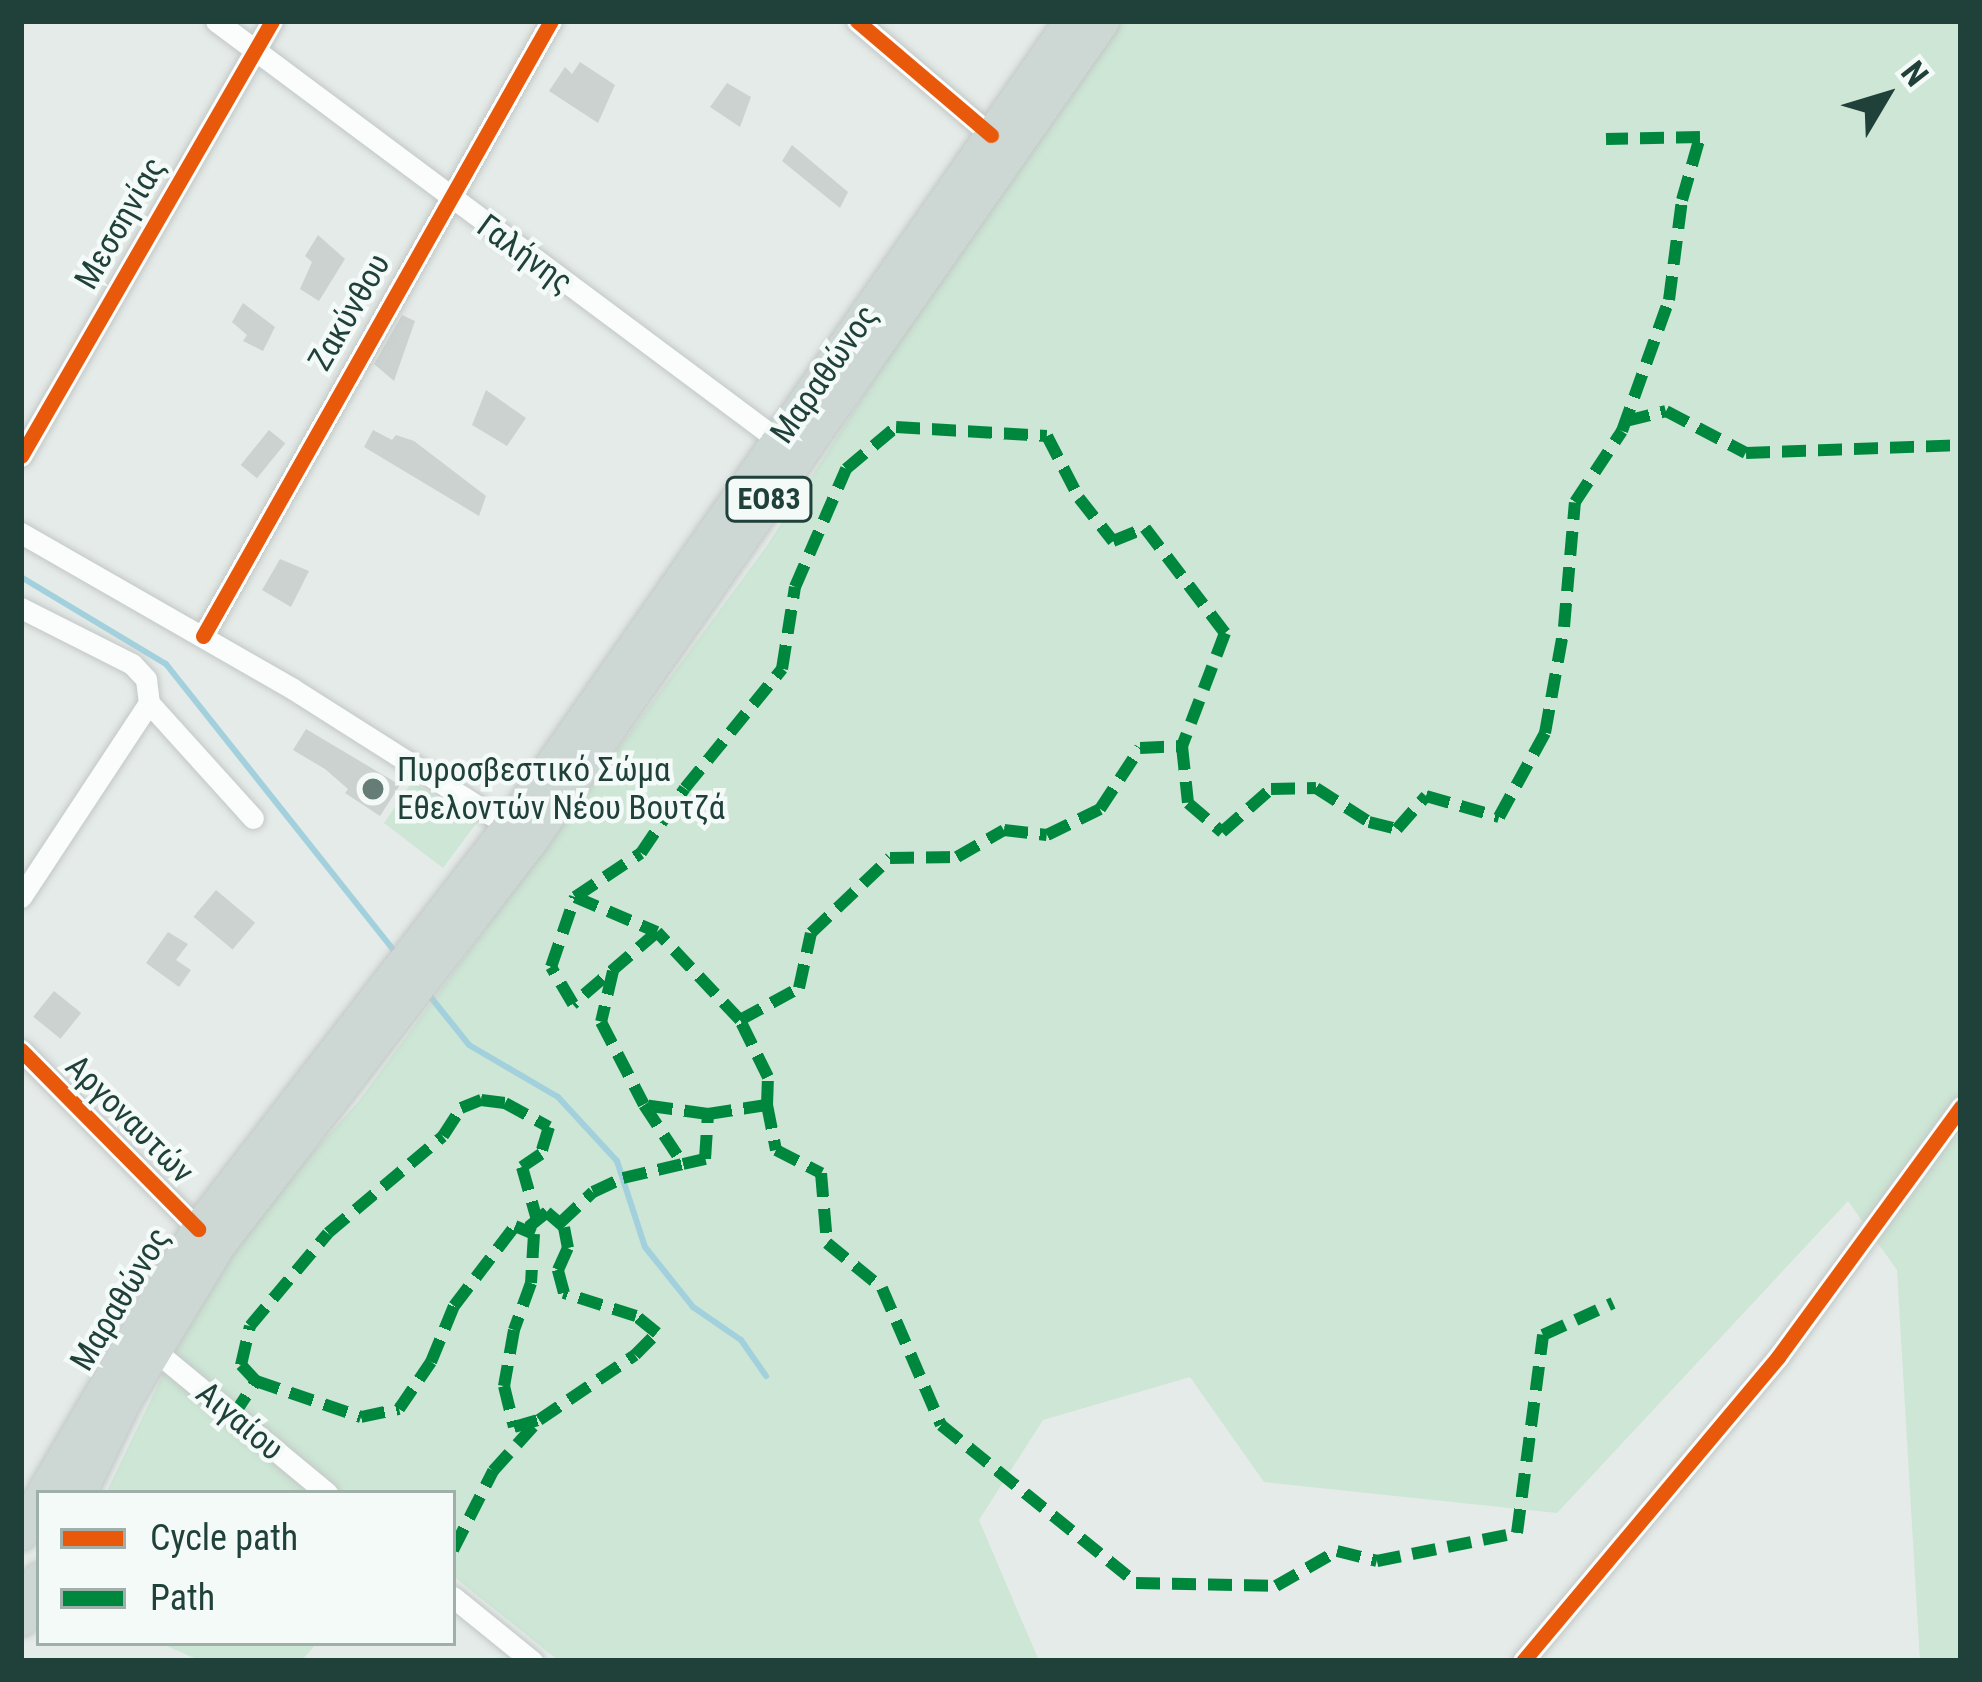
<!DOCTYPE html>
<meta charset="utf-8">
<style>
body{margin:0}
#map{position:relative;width:1982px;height:1682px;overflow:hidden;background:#e5ebe8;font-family:"Roboto Condensed",sans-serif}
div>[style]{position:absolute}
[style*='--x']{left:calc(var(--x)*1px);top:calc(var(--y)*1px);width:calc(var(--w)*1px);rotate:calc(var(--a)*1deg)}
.green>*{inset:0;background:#cde6d5}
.stream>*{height:6px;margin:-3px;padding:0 3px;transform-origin:3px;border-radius:3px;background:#a2d1dd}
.building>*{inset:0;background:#ccd2d0;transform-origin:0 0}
.roads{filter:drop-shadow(0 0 3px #c2c8c6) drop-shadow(0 0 3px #c2c8c6)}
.street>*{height:21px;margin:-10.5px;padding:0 10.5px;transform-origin:10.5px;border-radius:10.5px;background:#fbfcfc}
.primary>*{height:33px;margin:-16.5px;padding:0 16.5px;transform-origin:16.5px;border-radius:16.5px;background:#cdd7d4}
.quiet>*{height:12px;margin-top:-6px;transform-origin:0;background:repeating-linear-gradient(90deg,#00873e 0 24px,transparent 0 36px)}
.cycleway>*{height:15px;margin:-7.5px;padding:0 7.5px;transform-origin:7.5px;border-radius:7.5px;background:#e8590c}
.dots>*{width:33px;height:33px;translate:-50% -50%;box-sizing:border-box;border:6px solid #f3faf7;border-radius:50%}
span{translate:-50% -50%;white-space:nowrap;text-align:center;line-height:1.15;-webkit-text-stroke:9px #f3faf7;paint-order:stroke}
.shield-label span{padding:3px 9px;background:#f3faf7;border:3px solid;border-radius:9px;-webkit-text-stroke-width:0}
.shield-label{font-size:30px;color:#20413a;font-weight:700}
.street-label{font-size:33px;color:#20413a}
.poi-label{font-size:33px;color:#20413a}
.left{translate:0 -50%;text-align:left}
.frame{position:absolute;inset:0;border:24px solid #20413a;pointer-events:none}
.legend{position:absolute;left:36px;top:1490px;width:420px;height:156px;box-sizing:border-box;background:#f3faf7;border:3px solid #9fb0ab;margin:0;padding:15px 21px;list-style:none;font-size:36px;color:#20413a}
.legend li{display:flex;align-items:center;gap:24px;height:60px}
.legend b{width:60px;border:3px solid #9fb0ab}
.north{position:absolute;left:1826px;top:36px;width:120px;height:120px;-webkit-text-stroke:9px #f3faf7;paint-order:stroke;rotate:52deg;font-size:33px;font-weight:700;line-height:48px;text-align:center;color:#20413a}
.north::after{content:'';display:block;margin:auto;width:42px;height:54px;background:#20413a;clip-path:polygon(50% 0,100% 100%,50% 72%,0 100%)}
</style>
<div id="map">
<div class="green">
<div style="clip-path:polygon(1117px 21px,1961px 21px,1961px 1661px,1920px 1661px,1897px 1270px,1848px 1201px,1557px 1513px,1264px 1482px,1190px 1377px,1043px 1420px,979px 1520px,1039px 1661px,559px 1661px,453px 1576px,453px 1493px,106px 1493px,221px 1254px,358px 1102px,766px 547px,953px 257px)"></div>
<div style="clip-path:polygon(412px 782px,478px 821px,443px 868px,384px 823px)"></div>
<div style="clip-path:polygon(160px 1643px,317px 1643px,301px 1661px,201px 1661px)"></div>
</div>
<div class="stream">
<div style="--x:21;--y:577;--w:169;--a:31"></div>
<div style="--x:166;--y:664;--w:368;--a:51.5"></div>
<div style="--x:429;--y:995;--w:64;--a:51.3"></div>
<div style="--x:469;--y:1045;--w:103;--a:30.3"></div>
<div style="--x:558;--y:1097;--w:87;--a:47.3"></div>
<div style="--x:617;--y:1161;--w:90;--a:72"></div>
<div style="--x:645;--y:1247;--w:77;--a:51.3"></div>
<div style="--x:693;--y:1307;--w:58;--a:34.5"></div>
<div style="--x:741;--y:1340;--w:44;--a:55.2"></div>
</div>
<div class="building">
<div style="clip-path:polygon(580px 62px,615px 85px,598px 123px,549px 91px,565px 67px,572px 74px)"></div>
<div style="clip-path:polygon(727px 83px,751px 97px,740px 127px,710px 107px)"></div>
<div style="clip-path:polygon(792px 145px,848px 192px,840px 208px,782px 161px)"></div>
<div style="clip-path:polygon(318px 235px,345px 259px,319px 301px,300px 289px,312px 262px,305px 256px)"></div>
<div style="clip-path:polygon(243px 303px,275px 327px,263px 351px,243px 341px,247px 335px,232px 322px)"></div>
<div style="clip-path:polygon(402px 315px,415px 321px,394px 381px,374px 364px)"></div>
<div style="clip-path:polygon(486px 390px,526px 418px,507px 446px,472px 425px)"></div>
<div style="left:269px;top:430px;width:21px;height:45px;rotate:39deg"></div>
<div style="clip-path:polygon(373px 430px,392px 440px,396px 435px,414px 441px,486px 496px,479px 516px,364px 447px)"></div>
<div style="clip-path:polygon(280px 559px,309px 571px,291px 607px,262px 590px)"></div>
<div style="clip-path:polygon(306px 729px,400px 785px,380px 816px,345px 793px,348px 789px,325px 769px,293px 750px)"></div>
<div style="left:216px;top:890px;width:51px;height:35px;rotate:40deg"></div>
<div style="clip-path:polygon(168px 932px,188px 944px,176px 960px,191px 970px,179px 987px,146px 963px)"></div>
<div style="left:54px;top:991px;width:35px;height:33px;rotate:39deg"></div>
</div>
<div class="roads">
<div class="street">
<div style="--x:216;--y:21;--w:701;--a:36.71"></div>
<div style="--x:857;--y:21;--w:176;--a:40.4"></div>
<div style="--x:21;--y:456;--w:502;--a:-60.01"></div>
<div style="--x:21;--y:533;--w:314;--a:29.8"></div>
<div style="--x:293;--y:689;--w:256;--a:32.4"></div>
<div style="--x:21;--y:608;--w:124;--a:26.8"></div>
<div style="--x:132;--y:664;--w:21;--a:47"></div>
<div style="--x:146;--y:679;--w:24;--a:83"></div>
<div style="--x:203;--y:636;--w:707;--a:-60.5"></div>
<div style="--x:149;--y:703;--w:155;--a:47.9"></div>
<div style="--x:21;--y:897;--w:232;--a:-56.6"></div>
<div style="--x:21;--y:1050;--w:252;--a:45.3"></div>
<div style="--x:153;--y:1349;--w:226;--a:39.6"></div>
<div style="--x:453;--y:1597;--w:102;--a:39"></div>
<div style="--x:1523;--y:1661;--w:397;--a:-50"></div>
<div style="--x:1778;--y:1357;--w:310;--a:-53.8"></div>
</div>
<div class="primary">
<div style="--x:43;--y:1493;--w:306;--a:-59.6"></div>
<div style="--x:198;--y:1229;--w:509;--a:-52.34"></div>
<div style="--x:509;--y:826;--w:982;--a:-55.08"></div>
<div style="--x:79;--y:1493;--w:101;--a:-64.2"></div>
<div style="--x:123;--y:1402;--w:184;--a:-58.8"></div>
<div style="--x:218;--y:1245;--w:510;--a:-52.32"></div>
<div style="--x:530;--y:841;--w:1000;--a:-55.1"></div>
<div style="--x:21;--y:1533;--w:38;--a:-61"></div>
<div style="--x:21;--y:1619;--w:44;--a:-65.8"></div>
</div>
</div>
<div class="quiet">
<div style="--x:1626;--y:421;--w:41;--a:-14"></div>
<div style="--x:1666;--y:411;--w:90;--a:27.7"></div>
<div style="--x:1746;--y:453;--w:215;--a:-2.1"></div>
<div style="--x:575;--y:897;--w:89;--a:23.1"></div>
<div style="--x:613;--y:971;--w:52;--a:103.2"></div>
<div style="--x:601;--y:1022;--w:93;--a:62.6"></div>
<div style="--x:740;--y:1020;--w:121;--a:-133.3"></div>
<div style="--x:657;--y:932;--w:111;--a:139.4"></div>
<div style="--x:573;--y:1004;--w:43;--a:-120.7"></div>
<div style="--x:551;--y:967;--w:74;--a:-71.1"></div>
<div style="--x:575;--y:897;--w:79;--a:-33.7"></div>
<div style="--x:641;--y:853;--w:78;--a:-55.9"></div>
<div style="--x:685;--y:788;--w:154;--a:-50.8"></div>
<div style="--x:782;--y:669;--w:83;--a:-81"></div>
<div style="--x:795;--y:587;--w:129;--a:-66.6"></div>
<div style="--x:846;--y:469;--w:65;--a:-40"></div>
<div style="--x:896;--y:427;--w:151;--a:3.4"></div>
<div style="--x:1047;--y:436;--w:70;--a:62.7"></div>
<div style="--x:1079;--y:498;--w:55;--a:51.7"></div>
<div style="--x:1113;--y:541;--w:35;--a:-22"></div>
<div style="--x:1145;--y:528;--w:132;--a:52.7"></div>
<div style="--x:1225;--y:633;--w:121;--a:110.8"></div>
<div style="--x:767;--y:1105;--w:28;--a:-88"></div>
<div style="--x:768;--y:1077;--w:64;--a:-116.2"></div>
<div style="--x:740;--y:1020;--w:67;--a:-28.5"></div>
<div style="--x:799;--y:988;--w:56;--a:-77.7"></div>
<div style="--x:811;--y:933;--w:109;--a:-43.5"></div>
<div style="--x:890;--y:858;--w:67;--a:-0.9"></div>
<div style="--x:957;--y:857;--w:54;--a:-29.9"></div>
<div style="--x:1004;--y:830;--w:43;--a:6.6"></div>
<div style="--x:1047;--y:835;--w:59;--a:-26.1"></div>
<div style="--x:1100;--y:809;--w:73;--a:-56.7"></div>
<div style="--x:1140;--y:748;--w:42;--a:-2.7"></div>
<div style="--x:1182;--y:746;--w:57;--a:84"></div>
<div style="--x:1188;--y:803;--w:45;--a:40.5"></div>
<div style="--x:1222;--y:832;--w:65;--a:-41.3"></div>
<div style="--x:1271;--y:789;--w:45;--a:-1.3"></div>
<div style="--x:1316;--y:788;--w:63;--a:32.7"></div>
<div style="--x:1369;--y:822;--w:29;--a:14"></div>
<div style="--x:1397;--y:829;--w:44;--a:-48.7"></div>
<div style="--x:1426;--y:796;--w:76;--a:16"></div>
<div style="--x:1499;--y:817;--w:96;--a:-61.3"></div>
<div style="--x:1545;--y:733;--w:108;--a:-79.8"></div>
<div style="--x:1564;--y:627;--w:125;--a:-85"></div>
<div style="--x:1575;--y:502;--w:85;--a:-56.5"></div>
<div style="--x:1622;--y:431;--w:139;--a:-70.3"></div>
<div style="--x:1669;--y:300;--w:101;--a:-82.6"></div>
<div style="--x:1682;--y:200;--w:66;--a:-74.1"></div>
<div style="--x:1700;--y:137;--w:94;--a:178.8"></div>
<div style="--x:708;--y:1114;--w:60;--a:-8.7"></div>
<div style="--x:767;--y:1105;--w:46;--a:78.7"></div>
<div style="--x:776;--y:1150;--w:51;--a:27.1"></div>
<div style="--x:821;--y:1173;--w:70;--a:85.1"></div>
<div style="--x:827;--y:1243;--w:71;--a:39.3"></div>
<div style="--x:882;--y:1288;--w:149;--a:66.7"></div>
<div style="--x:941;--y:1425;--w:251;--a:39"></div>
<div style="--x:1136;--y:1583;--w:140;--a:1.2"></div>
<div style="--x:1276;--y:1586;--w:70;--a:-29.8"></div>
<div style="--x:1337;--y:1551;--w:41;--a:14"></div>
<div style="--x:1377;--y:1561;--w:143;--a:-11.3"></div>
<div style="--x:1517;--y:1533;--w:200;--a:-82.5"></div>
<div style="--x:1543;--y:1335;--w:77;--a:-24.6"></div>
<div style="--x:560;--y:1223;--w:45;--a:-43.2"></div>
<div style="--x:593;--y:1192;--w:33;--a:-25"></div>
<div style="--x:623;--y:1178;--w:62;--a:-13.1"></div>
<div style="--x:683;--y:1164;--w:23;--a:-13"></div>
<div style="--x:705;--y:1159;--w:45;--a:-86.2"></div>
<div style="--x:708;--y:1114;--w:65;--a:-172"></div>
<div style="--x:644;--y:1105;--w:71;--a:56.5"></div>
<div style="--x:256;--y:1381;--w:22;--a:-133"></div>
<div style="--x:241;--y:1365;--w:40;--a:-77"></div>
<div style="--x:250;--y:1326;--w:121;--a:-50"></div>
<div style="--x:328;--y:1233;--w:150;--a:-40.1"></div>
<div style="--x:443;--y:1136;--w:33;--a:-57"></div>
<div style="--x:461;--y:1108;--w:22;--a:-22"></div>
<div style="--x:481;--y:1100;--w:24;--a:7"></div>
<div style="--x:505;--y:1103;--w:50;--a:28.6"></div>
<div style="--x:549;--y:1127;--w:28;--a:107"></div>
<div style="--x:541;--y:1154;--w:23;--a:146"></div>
<div style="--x:522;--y:1167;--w:55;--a:74.2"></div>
<div style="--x:233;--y:1416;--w:42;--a:-56.7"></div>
<div style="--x:256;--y:1381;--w:111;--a:18.9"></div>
<div style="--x:361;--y:1417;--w:39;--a:-12"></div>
<div style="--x:399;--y:1409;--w:57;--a:-55.8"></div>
<div style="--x:431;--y:1362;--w:61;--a:-67.7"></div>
<div style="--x:454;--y:1306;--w:101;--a:-52.7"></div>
<div style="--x:515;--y:1226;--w:21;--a:23"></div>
<div style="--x:534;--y:1234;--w:49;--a:93.5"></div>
<div style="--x:531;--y:1283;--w:50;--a:109.9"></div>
<div style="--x:514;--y:1330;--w:57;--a:100.1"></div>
<div style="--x:504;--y:1386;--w:42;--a:76.3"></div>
<div style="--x:514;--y:1427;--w:26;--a:-16"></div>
<div style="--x:539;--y:1420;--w:116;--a:-34.1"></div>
<div style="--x:635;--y:1355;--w:31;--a:-45"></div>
<div style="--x:657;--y:1333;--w:27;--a:-141"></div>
<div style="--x:636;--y:1316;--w:76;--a:-162.3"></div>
<div style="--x:564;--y:1293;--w:24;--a:-105"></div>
<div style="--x:558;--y:1270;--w:24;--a:-66"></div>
<div style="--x:568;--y:1248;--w:21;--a:-101"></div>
<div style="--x:564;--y:1227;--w:23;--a:-139"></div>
<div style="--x:547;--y:1212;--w:28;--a:141"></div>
<div style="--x:453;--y:1550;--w:89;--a:-63.1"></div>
<div style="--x:493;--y:1471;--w:69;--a:-48"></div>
</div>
<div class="cycleway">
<div style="--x:857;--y:21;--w:176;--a:40.4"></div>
<div style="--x:21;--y:456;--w:502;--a:-60.01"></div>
<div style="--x:203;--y:636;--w:707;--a:-60.5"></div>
<div style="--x:21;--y:1050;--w:252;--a:45.3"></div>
<div style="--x:1523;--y:1661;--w:397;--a:-50"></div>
<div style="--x:1778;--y:1357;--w:310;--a:-53.8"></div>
</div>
<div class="dots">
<div style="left:373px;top:789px;background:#657c77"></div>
</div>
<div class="shield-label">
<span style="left:769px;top:499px">ΕΟ83</span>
</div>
<div class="street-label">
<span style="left:120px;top:223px;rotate:-60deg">Μεσσηνίας</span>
<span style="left:525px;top:254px;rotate:36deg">Γαλήνης</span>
<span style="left:349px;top:312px;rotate:-60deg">Ζακύνθου</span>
<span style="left:824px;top:374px;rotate:-55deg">Μαραθώνος</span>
<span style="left:130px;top:1119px;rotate:45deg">Αργοναυτών</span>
<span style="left:120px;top:1299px;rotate:-59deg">Μαραθώνος</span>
<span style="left:240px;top:1421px;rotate:40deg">Αιγαίου</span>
</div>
<div class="poi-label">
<span class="left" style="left:397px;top:789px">Πυροσβεστικό Σώμα<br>Εθελοντών Νέου Βουτζά</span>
</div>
<div class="frame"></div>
<ul class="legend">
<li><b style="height:15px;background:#e8590c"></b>Cycle path</li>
<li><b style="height:15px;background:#00873e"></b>Path</li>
</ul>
<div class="north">N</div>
</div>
